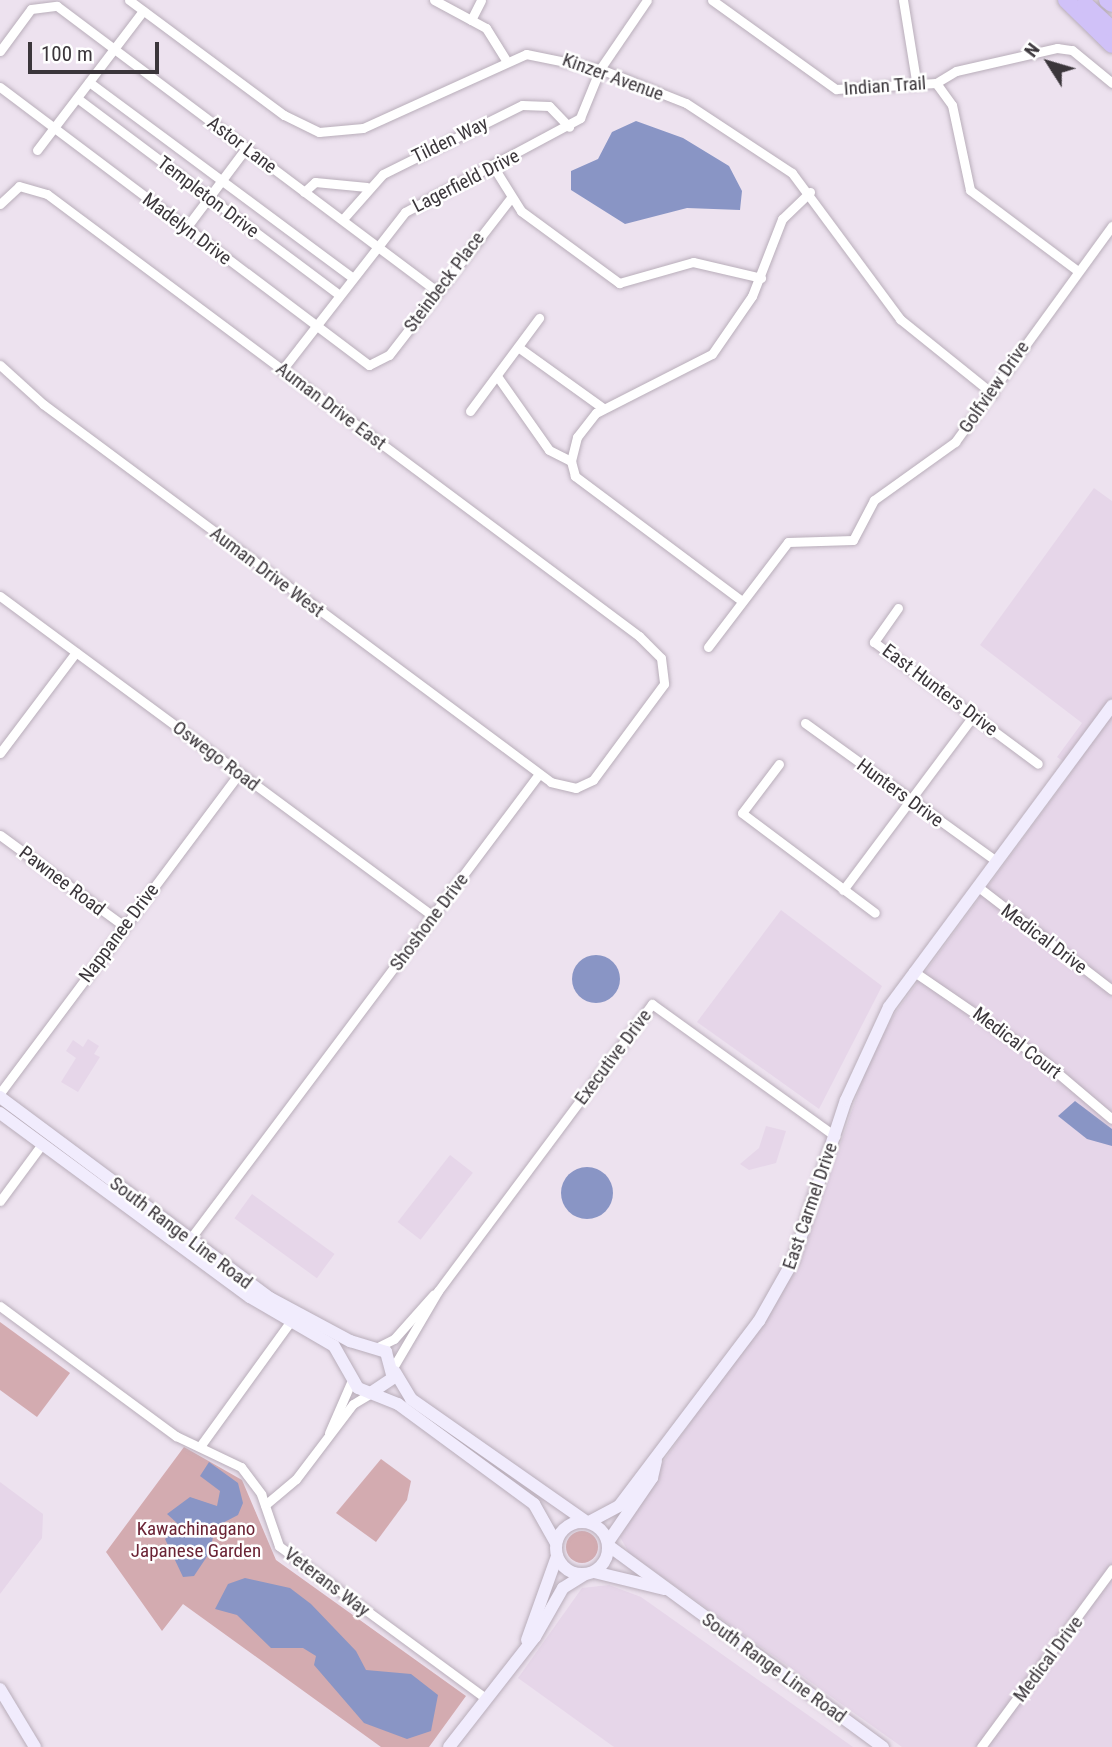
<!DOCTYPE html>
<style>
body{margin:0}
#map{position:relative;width:1112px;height:1747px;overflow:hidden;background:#ede2ef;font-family:"Roboto Condensed",sans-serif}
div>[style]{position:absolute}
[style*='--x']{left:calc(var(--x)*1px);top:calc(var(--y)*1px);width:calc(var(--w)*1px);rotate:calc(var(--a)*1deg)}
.built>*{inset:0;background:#e6d6e9;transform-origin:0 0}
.green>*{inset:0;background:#d3abb0}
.round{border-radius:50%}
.water>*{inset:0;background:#8995c5}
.roads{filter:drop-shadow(0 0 2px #b9aeba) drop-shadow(0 0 2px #b9aeba)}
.street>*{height:9px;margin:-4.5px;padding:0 4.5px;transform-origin:4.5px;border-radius:4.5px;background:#fff}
.secondary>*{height:12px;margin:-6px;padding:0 6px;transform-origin:6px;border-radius:6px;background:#f1ecfd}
.secondary>.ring{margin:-6px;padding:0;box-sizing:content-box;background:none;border:12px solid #f1ecfd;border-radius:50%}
.highway>*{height:16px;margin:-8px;padding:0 8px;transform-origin:8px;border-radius:8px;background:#d0c1f8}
span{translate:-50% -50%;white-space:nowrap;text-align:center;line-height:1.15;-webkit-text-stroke:5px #fff;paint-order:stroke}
.street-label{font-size:19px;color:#3b363b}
.park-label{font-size:19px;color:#6b2435}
.north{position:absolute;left:1014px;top:28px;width:70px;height:70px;-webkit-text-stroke:5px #fff;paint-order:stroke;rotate:307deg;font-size:19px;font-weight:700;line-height:28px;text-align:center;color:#3b363b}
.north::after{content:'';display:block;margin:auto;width:24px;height:32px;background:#3b363b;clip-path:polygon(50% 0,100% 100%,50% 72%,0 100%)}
.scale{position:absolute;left:28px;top:42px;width:131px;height:32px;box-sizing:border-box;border:4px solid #3b363b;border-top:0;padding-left:9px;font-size:21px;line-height:24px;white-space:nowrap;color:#3b363b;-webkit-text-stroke:5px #fff;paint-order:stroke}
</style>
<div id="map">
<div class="built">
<div style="clip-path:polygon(1094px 488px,1112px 501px,1112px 1747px,902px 1747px,629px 1553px,620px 1537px,665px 1459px,799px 1266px,870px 1057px,895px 1013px,1074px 769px,1057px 757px,1082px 723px,980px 645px)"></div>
<div style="clip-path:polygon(781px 910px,882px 986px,819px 1109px,697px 1022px)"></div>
<div style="clip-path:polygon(88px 1039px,99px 1046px,94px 1054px,100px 1057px,78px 1092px,61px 1082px,76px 1058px,66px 1051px,73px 1040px,83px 1047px)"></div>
<div style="clip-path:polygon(766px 1126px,786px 1131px,776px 1163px,749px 1170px,740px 1164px,759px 1148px)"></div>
<div style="left:450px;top:1155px;width:29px;height:85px;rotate:38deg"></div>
<div style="left:252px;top:1194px;width:102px;height:30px;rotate:36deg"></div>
<div style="clip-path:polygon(0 1482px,43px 1514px,42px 1538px,0 1594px)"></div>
<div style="clip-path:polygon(609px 1585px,641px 1597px,853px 1747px,614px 1747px,518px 1678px,582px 1588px)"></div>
</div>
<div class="green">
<div style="clip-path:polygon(0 1322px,70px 1373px,37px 1417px,0 1390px)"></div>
<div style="clip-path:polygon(184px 1447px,242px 1480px,276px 1560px,466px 1696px,429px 1747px,381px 1747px,183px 1604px,162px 1631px,106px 1552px)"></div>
<div style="clip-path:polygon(381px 1459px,411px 1481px,407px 1500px,376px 1542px,336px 1513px)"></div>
<div class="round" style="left:566px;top:1531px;width:32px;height:32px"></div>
</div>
<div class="water">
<div style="clip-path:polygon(636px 121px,683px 138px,729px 166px,742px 191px,740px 210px,687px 208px,625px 224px,571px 190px,571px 171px,598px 159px,612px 132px)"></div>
<div class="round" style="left:572px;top:955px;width:48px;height:48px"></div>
<div style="clip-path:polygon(1075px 1101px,1112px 1129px,1112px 1146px,1087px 1139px,1058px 1116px)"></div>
<div class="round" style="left:561px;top:1167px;width:52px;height:52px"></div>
<div style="clip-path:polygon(209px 1462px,238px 1483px,243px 1503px,238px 1515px,215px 1527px,210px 1552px,194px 1576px,183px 1577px,165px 1539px,174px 1531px,188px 1533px,167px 1514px,190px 1497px,217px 1506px,220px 1491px,200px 1476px)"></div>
<div style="clip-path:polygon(245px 1578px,290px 1588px,311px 1604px,356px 1651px,366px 1670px,411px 1674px,438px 1695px,431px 1731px,407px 1739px,364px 1723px,314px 1665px,316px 1656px,303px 1648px,271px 1648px,237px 1615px,215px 1609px,228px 1584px)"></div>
</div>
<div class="roads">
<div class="street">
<div style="--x:129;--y:0;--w:193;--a:36.6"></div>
<div style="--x:284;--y:115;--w:39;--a:26"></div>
<div style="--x:319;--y:132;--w:44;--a:-5.2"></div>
<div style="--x:363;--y:128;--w:179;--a:-24.4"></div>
<div style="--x:526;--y:54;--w:76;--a:11.5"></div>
<div style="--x:600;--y:69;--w:92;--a:21.6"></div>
<div style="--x:686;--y:103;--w:127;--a:33.4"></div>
<div style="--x:792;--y:173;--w:182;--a:53.5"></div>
<div style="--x:900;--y:319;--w:119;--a:38.9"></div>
<div style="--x:434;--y:0;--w:59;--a:28.3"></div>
<div style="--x:486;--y:28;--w:36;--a:58"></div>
<div style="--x:712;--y:0;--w:153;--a:35.7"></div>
<div style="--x:836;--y:89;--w:100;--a:-3.4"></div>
<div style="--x:936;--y:83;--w:23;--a:-31"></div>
<div style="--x:956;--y:71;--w:104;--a:-12.8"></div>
<div style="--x:1057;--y:48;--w:15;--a:8"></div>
<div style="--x:1072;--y:50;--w:52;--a:39.5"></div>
<div style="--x:903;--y:0;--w:81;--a:80.8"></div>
<div style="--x:471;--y:20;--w:22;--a:-63"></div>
<div style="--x:0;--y:51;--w:52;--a:-53.6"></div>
<div style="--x:31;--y:9;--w:26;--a:-7"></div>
<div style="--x:57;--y:6;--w:475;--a:36.9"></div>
<div style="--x:89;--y:82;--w:327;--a:36.6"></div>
<div style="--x:936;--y:83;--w:27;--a:54"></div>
<div style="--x:952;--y:105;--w:87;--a:78"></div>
<div style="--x:970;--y:190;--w:135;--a:36.9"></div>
<div style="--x:0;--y:87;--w:462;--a:37"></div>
<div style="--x:369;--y:365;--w:22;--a:-27"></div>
<div style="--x:389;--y:355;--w:199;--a:-52.2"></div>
<div style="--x:77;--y:98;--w:328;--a:36.9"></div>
<div style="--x:37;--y:150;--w:175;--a:-52.7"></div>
<div style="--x:493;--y:166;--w:53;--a:58.1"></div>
<div style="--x:521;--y:211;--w:122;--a:36.3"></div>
<div style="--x:619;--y:283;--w:77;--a:-15.8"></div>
<div style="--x:693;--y:262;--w:70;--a:13.2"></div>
<div style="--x:304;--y:192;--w:15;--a:-42"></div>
<div style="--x:315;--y:182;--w:52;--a:5.5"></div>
<div style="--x:0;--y:204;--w:26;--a:-43"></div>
<div style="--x:19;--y:186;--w:29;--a:16"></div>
<div style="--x:47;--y:194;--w:739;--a:36.75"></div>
<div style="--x:639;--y:636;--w:31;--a:45"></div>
<div style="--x:661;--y:658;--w:26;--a:83"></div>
<div style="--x:664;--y:684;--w:119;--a:126.5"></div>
<div style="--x:593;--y:780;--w:19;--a:155"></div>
<div style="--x:576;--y:788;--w:26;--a:-167"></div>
<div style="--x:551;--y:782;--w:633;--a:-143.35"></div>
<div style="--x:43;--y:404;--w:58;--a:-137.8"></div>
<div style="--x:343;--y:219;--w:60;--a:-48.4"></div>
<div style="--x:383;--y:174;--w:155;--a:-26.4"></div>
<div style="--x:522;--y:105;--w:27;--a:2"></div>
<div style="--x:549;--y:106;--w:29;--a:46"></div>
<div style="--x:186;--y:228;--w:100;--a:-53.1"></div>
<div style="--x:518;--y:347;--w:105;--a:35.7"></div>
<div style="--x:282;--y:370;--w:200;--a:-52.1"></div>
<div style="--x:405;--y:212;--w:199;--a:-28.2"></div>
<div style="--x:580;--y:118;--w:53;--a:-67.8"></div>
<div style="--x:600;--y:69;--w:83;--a:-55.7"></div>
<div style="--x:497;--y:376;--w:90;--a:54.9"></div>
<div style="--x:549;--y:450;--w:25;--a:27"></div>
<div style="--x:470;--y:411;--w:116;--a:-53.4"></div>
<div style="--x:0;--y:596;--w:538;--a:36.47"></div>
<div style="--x:742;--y:601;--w:209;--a:-143.2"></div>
<div style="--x:575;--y:476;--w:16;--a:-105"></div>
<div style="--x:571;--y:461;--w:25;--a:-76"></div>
<div style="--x:577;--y:437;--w:31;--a:-52"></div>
<div style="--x:596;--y:413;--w:130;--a:-27"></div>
<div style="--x:712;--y:354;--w:70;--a:-55.4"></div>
<div style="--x:752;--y:296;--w:83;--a:-68.7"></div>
<div style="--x:782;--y:219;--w:39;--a:-44"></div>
<div style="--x:898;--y:608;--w:42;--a:125.2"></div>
<div style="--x:874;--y:642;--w:204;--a:36.6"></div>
<div style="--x:708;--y:647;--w:132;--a:-52.7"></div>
<div style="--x:788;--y:542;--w:65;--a:-1.8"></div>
<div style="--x:853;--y:540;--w:45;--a:-62.3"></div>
<div style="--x:874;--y:500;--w:100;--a:-35.6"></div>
<div style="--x:955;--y:442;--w:267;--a:-54"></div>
<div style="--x:805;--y:723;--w:236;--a:35.8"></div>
<div style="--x:0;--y:753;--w:126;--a:-53"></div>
<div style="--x:779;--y:764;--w:61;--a:127.1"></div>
<div style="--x:742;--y:813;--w:166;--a:36.9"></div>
<div style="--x:0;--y:835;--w:154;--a:36.3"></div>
<div style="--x:977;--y:886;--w:170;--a:37.6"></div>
<div style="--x:843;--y:890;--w:219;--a:-53.2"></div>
<div style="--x:913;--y:971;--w:154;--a:34.4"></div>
<div style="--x:1040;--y:1058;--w:94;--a:40.3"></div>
<div style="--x:0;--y:1093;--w:399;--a:-53.2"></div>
<div style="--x:0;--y:1201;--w:71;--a:-53.6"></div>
<div style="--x:190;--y:1239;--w:581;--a:-53.11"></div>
<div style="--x:0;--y:1306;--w:219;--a:36.5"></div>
<div style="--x:176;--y:1436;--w:72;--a:25.5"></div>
<div style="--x:241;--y:1467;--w:34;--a:53"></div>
<div style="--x:261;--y:1494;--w:55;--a:70.9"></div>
<div style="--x:279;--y:1546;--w:255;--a:36.4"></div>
<div style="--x:376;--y:1348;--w:20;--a:-27"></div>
<div style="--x:394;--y:1339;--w:60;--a:-48.4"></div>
<div style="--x:394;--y:1366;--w:87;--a:-59.6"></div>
<div style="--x:438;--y:1291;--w:358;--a:-53.3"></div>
<div style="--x:652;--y:1004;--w:226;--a:35.8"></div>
<div style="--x:329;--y:1433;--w:58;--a:-66.5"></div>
<div style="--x:201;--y:1445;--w:152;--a:-54.1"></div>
<div style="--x:265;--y:1505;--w:40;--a:-40"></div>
<div style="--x:296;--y:1479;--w:94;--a:-52.8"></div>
<div style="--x:353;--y:1404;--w:21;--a:-31"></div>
<div style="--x:981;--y:1747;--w:221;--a:-53.6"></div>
</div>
<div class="secondary">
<div style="--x:0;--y:1097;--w:337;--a:36.7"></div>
<div style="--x:270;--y:1298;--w:91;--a:28.3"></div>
<div style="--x:350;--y:1341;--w:38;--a:17"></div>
<div style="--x:386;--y:1352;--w:27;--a:75"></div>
<div style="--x:393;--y:1378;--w:27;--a:146"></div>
<div style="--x:0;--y:1113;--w:310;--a:36.4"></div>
<div style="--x:250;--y:1297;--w:97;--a:30.3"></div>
<div style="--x:334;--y:1346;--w:48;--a:60.3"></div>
<div style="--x:358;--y:1388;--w:43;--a:21.8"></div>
<div style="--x:398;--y:1404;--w:169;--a:36.3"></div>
<div style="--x:534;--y:1504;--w:45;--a:60.6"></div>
<div style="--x:395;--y:1372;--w:31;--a:59"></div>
<div style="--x:411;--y:1399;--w:213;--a:35"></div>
<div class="ring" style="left:556px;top:1522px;width:40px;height:40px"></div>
<div style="--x:589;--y:1522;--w:34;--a:-28"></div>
<div style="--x:619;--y:1506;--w:232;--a:-52.9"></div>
<div style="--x:759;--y:1321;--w:69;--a:-60.5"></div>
<div style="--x:793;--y:1261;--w:169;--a:-71.8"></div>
<div style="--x:846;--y:1100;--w:102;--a:-65.2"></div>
<div style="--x:889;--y:1007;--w:375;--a:-53.5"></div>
<div style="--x:608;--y:1542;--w:78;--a:-55.5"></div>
<div style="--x:652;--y:1478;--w:18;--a:-77"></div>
<div style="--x:609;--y:1546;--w:340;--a:36.3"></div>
<div style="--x:594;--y:1572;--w:73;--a:13.5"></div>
<div style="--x:527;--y:1640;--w:89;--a:-70.3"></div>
<div style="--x:0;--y:1689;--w:68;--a:58.9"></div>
<div style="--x:449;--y:1747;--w:140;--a:-52"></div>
<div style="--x:535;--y:1637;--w:56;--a:-60.3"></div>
<div style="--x:563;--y:1588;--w:26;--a:-32"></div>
</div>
<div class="highway">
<div style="--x:1066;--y:0;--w:64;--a:44.4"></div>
<div style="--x:1107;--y:0;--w:6;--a:39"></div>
<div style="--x:1085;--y:4;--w:37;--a:43"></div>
</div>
</div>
<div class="street-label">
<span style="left:613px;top:77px;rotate:20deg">Kinzer Avenue</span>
<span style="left:885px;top:86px;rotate:-4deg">Indian Trail</span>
<span style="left:450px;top:140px;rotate:-26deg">Tilden Way</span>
<span style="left:242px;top:145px;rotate:37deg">Astor Lane</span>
<span style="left:466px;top:181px;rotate:-27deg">Lagerfield Drive</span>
<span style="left:208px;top:197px;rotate:37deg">Templeton Drive</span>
<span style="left:187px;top:229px;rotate:37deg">Madelyn Drive</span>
<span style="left:444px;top:282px;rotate:-53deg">Steinbeck Place</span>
<span style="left:994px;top:387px;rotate:-55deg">Golfview Drive</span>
<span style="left:331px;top:406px;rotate:37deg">Auman Drive East</span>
<span style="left:267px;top:572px;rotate:37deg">Auman Drive West</span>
<span style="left:940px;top:690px;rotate:37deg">East Hunters Drive</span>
<span style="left:216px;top:756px;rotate:37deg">Oswego Road</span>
<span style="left:900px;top:793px;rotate:36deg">Hunters Drive</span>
<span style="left:62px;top:881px;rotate:37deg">Pawnee Road</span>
<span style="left:429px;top:922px;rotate:-53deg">Shoshone Drive</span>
<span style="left:119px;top:933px;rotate:-53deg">Nappanee Drive</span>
<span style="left:1044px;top:939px;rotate:37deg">Medical Drive</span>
<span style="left:1017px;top:1043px;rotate:37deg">Medical Court</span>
<span style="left:613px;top:1057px;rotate:-53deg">Executive Drive</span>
<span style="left:810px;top:1206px;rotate:-71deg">East Carmel Drive</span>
<span style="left:181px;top:1233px;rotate:37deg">South Range Line Road</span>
<span style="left:327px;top:1582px;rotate:37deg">Veterans Way</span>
<span style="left:1048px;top:1659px;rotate:-53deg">Medical Drive</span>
<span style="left:774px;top:1668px;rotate:36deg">South Range Line Road</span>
</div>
<div class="park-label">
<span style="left:196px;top:1540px">Kawachinagano<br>Japanese Garden</span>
</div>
<div class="north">N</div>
<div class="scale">100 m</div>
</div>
